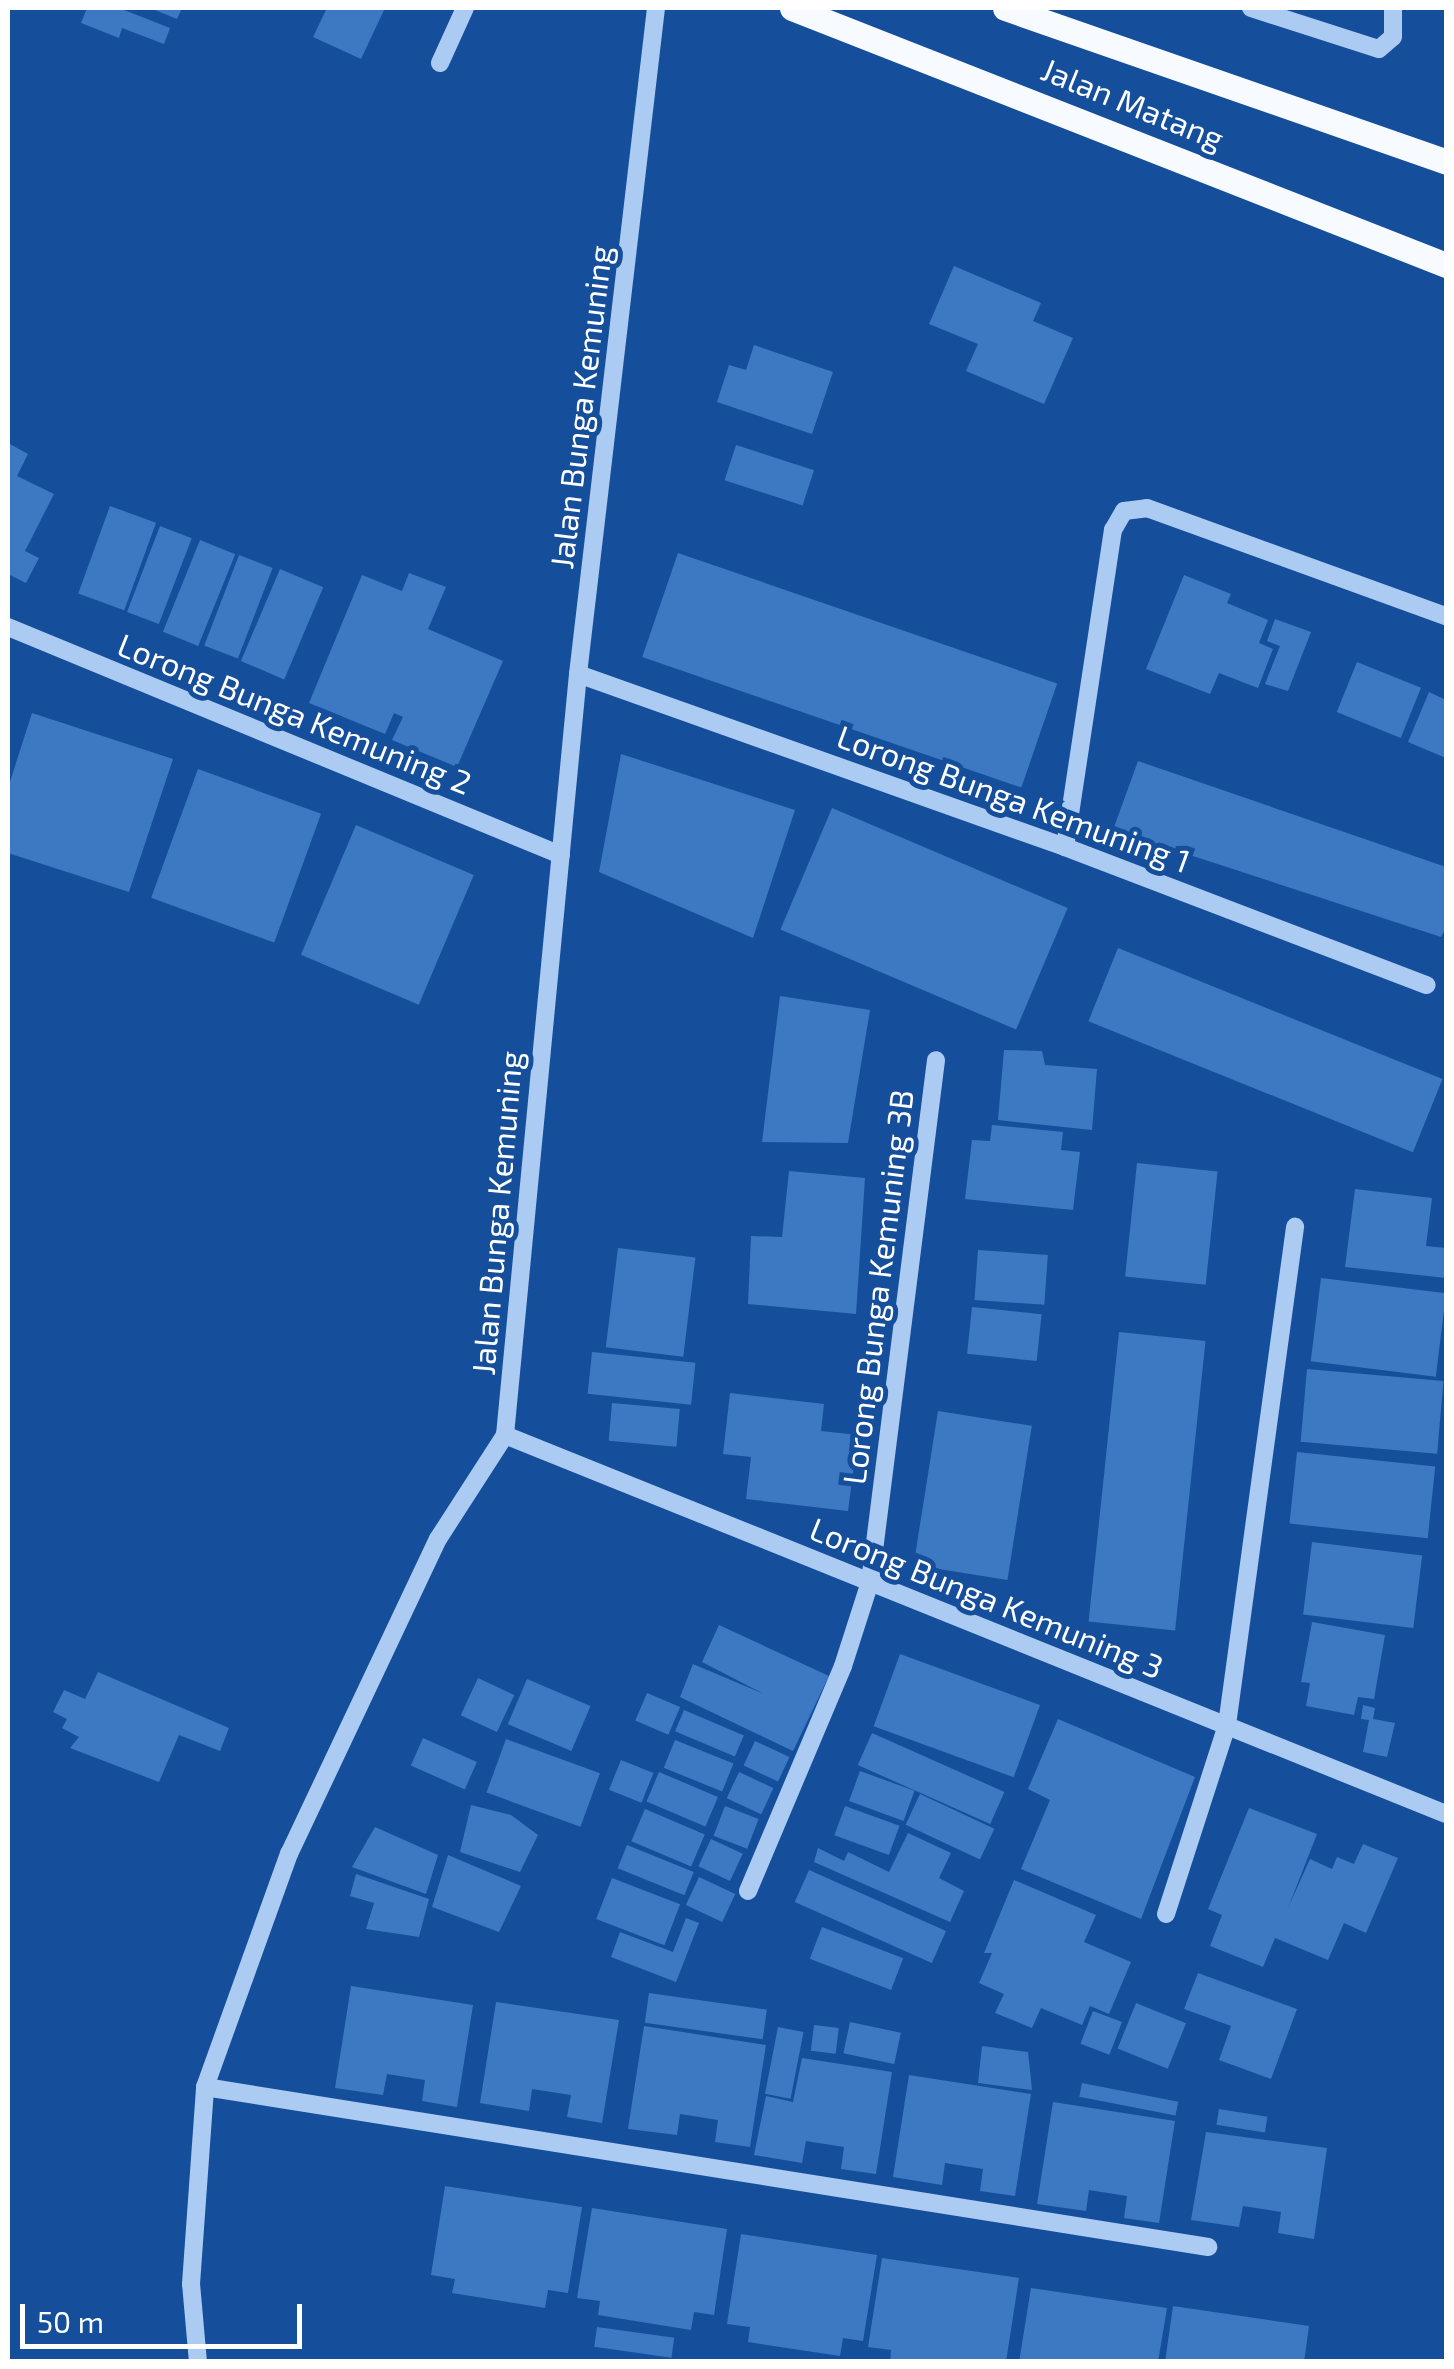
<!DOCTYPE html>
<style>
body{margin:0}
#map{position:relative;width:1454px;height:2369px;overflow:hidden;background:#154f9c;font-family:"Exo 2",sans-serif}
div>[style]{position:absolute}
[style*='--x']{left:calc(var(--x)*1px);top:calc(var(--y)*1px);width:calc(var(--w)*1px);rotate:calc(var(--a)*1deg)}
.building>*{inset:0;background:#3d78c3;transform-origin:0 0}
.minor>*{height:18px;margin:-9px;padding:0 9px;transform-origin:9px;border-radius:9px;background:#abcbf3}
.major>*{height:25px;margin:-12.5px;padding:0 12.5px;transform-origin:12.5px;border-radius:12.5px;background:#f7faff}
span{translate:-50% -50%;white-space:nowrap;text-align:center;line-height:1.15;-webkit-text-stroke:10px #154f9c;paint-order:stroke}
.street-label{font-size:32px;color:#fff}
.frame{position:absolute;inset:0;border:10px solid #fff;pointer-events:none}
.scale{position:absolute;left:20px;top:2304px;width:282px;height:45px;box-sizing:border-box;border:5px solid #fff;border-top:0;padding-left:12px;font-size:30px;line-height:35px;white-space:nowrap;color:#fff;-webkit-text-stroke:8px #154f9c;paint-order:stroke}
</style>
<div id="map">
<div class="building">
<div style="clip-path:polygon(87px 8px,119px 8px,170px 28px,164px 44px,122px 28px,119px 38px,81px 23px)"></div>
<div style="clip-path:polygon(150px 8px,182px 8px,177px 19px)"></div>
<div style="clip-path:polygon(327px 8px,385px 8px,361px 59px,313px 37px)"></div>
<div style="clip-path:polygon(954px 266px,1041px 303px,1033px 321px,1073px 338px,1044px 404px,966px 371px,978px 344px,929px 324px)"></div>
<div style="clip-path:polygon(754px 345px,833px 372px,812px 434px,717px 402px,729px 365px,746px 370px)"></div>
<div style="clip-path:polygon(8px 443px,28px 454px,17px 476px,54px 494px,25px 551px,39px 558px,26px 583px,8px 574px)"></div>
<div style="left:736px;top:445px;width:82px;height:37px;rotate:18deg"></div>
<div style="left:110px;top:506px;width:49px;height:93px;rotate:20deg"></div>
<div style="left:160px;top:526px;width:34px;height:92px;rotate:21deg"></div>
<div style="left:200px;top:540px;width:38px;height:99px;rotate:22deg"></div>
<div style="left:678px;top:553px;width:401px;height:110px;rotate:19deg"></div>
<div style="left:239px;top:555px;width:36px;height:97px;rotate:21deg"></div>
<div style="left:280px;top:569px;width:47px;height:100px;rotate:23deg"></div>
<div style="clip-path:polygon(409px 573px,446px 587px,428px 629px,503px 661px,457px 767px,392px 740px,403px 717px,394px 713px,385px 734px,309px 703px,362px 575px,402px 591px)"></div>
<div style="clip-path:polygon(1184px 575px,1231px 594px,1227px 603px,1268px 620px,1259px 643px,1273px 649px,1258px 688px,1219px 673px,1210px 694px,1146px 669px)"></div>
<div style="clip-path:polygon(1275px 619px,1311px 632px,1288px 691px,1265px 684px,1280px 646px,1267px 641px)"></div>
<div style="left:1357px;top:662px;width:69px;height:54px;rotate:22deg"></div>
<div style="clip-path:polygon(1429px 692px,1446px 700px,1446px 758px,1408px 742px)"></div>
<div style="clip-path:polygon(32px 713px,173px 759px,129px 892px,8px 853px,8px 788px)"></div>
<div style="clip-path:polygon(621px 754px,795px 810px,753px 938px,599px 872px)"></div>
<div style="clip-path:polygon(1138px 761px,1446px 867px,1446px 928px,1441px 937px,1113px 830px)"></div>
<div style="left:198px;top:769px;width:131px;height:137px;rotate:20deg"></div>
<div style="left:832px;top:808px;width:256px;height:132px;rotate:23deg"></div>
<div style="left:356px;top:825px;width:128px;height:141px;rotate:23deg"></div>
<div style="left:1118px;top:948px;width:350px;height:79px;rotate:22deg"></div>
<div style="clip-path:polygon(780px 996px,870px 1010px,848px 1143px,762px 1142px)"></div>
<div style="clip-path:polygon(1004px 1050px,1042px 1051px,1045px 1065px,1097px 1069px,1092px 1130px,998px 1120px)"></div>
<div style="clip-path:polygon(992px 1125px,1063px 1132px,1061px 1150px,1080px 1152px,1073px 1210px,965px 1199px,972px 1140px,990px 1141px)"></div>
<div style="left:1137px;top:1163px;width:81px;height:114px;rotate:6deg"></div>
<div style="clip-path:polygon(789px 1171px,865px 1178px,856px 1314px,748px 1304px,751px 1236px,782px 1237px)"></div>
<div style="clip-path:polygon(1355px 1189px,1432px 1198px,1426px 1246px,1446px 1248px,1446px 1278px,1345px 1267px)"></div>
<div style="left:618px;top:1248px;width:78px;height:100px;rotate:7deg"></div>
<div style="left:978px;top:1250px;width:70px;height:50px;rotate:4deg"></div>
<div style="left:1321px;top:1278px;width:126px;height:84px;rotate:7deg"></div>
<div style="left:972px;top:1307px;width:70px;height:47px;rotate:6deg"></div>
<div style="left:1119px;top:1332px;width:87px;height:291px;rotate:6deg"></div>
<div style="left:592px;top:1352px;width:104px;height:42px;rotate:6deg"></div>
<div style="left:1307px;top:1369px;width:137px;height:73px;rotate:5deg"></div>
<div style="clip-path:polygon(730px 1393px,824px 1404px,821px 1431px,858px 1435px,848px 1511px,746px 1499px,751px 1457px,723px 1454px)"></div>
<div style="left:612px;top:1403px;width:68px;height:38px;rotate:5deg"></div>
<div style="left:938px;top:1411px;width:95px;height:156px;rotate:9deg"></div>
<div style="left:1297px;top:1452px;width:139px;height:72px;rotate:6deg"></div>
<div style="left:1312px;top:1542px;width:111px;height:73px;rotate:7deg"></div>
<div style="clip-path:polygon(1312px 1622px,1385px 1635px,1374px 1699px,1358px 1697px,1354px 1715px,1306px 1706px,1310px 1683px,1301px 1682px)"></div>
<div style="clip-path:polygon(719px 1625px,829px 1676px,793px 1751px,680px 1697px,693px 1664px,764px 1694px,702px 1662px)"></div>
<div style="left:900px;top:1654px;width:149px;height:77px;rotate:20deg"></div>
<div style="clip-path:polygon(98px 1672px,229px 1728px,220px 1751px,179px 1735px,159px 1782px,70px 1748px,79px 1737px,62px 1728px,67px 1719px,53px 1712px,64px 1690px,85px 1699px)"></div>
<div style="left:478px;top:1678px;width:40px;height:41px;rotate:25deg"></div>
<div style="left:527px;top:1679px;width:69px;height:49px;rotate:23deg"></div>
<div style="left:647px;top:1693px;width:36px;height:30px;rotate:23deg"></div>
<div style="clip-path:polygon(1363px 1705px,1375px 1708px,1373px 1719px,1395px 1723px,1387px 1757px,1363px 1752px,1369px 1720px,1361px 1719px)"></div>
<div style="left:684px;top:1710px;width:65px;height:23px;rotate:23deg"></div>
<div style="clip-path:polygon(1058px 1719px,1195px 1777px,1141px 1919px,1021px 1869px,1050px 1800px,1028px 1789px)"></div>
<div style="left:872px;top:1733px;width:145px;height:35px;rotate:24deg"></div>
<div style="left:423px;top:1738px;width:59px;height:30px;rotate:24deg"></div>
<div style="left:506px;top:1739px;width:100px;height:57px;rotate:20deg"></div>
<div style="left:675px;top:1740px;width:63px;height:30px;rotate:22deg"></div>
<div style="left:755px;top:1741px;width:38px;height:27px;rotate:25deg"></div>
<div style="left:621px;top:1760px;width:35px;height:32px;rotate:22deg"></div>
<div style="left:860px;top:1771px;width:58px;height:32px;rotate:20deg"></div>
<div style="left:659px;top:1772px;width:64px;height:32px;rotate:23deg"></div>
<div style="left:739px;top:1772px;width:38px;height:29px;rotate:25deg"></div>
<div style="left:920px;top:1794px;width:82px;height:34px;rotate:25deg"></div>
<div style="clip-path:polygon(471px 1805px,511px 1815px,538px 1835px,520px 1872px,460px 1852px)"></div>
<div style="left:725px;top:1806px;width:36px;height:32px;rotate:21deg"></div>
<div style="left:845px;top:1806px;width:58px;height:31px;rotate:20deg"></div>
<div style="clip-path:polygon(1249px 1808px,1317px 1834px,1288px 1908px,1310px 1859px,1332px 1869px,1337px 1857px,1354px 1864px,1363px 1844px,1398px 1858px,1366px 1933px,1344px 1923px,1328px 1960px,1275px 1938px,1263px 1967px,1210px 1946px,1222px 1915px,1208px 1909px)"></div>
<div style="left:645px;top:1809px;width:65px;height:35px;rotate:23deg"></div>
<div style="clip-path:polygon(375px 1827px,438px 1855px,426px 1894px,352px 1867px)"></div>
<div style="clip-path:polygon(908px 1833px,951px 1853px,939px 1878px,964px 1891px,950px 1922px,814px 1862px,818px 1848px,844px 1861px,848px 1852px,889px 1872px)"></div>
<div style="left:711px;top:1839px;width:35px;height:30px;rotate:25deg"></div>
<div style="left:627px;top:1845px;width:72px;height:25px;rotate:22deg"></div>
<div style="clip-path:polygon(448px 1855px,521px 1886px,499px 1932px,432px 1907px)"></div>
<div style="left:809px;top:1870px;width:150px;height:35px;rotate:24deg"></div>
<div style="clip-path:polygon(356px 1874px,429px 1899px,419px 1937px,366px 1929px,374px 1903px,350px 1896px)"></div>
<div style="left:699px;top:1877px;width:40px;height:31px;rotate:25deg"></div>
<div style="left:612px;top:1878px;width:73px;height:44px;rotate:21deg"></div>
<div style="clip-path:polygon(1014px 1880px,1096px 1915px,1084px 1942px,1131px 1962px,1109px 2014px,1090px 2006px,1082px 2025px,1041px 2008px,1032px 2028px,995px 2013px,1004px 1994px,979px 1983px,992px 1953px,984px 1953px)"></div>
<div style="clip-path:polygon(686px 1918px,699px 1923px,676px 1982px,611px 1957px,620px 1932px,673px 1952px)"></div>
<div style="left:822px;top:1927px;width:87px;height:34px;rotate:21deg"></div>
<div style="clip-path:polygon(1198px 1973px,1297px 2009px,1271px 2079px,1219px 2060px,1231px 2026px,1184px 2009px)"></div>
<div style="clip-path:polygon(351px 1986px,473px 2005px,457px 2107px,422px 2101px,425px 2080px,387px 2074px,383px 2095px,335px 2088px)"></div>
<div style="left:649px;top:1993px;width:119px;height:30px;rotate:8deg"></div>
<div style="clip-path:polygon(496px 2002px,619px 2020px,602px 2123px,567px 2117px,571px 2095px,532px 2089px,529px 2111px,480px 2103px)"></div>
<div style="left:1136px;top:2003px;width:54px;height:49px;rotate:22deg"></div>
<div style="left:1093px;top:2011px;width:31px;height:35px;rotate:21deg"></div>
<div style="left:850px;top:2022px;width:52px;height:32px;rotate:12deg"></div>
<div style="left:814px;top:2025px;width:25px;height:26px;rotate:7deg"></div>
<div style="clip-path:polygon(644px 2026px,766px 2045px,750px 2147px,715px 2142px,718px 2120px,680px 2114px,677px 2135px,628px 2129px)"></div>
<div style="left:778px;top:2027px;width:26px;height:68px;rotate:11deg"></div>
<div style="clip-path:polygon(982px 2046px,1028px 2052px,1032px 2090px,978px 2083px)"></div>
<div style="clip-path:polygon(802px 2058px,892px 2072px,876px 2174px,841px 2169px,844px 2147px,806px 2141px,802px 2163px,754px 2155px,766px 2096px,793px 2102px)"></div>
<div style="clip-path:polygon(909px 2075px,1031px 2094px,1015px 2196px,980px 2191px,983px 2169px,945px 2163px,942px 2185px,893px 2177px)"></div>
<div style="left:1082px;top:2083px;width:98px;height:14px;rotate:11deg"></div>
<div style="clip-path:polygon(1053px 2102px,1175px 2121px,1159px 2223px,1124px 2218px,1127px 2196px,1089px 2190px,1086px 2211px,1037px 2204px)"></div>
<div style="left:1219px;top:2109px;width:49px;height:16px;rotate:9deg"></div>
<div style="clip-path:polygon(1206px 2132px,1327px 2148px,1314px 2239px,1278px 2233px,1281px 2212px,1243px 2206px,1239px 2227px,1191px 2220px)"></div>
<div style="clip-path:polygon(445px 2186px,582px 2207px,568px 2293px,548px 2290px,545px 2308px,452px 2293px,455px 2279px,431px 2275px)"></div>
<div style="clip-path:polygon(592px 2208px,727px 2229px,714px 2315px,694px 2312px,691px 2330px,598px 2315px,600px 2301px,577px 2298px)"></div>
<div style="clip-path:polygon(741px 2234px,877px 2255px,863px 2341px,843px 2338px,840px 2356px,748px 2342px,750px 2327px,727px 2324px)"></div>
<div style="clip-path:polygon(882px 2258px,1019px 2278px,1006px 2362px,890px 2362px,891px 2350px,868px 2347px)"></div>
<div style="clip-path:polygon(1031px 2288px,1167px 2308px,1158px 2362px,1019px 2362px)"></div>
<div style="clip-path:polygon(1173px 2306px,1309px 2326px,1304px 2362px,1165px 2362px)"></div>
<div style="left:597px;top:2327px;width:78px;height:20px;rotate:8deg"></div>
</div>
<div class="minor">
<div style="--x:1251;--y:8;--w:134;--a:17.8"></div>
<div style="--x:1379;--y:49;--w:18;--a:-41"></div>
<div style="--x:1393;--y:37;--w:29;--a:-90"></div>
<div style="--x:440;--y:63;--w:60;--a:-65.6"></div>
<div style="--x:8;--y:627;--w:598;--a:22.41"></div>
<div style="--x:578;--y:674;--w:517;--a:19.56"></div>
<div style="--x:1065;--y:847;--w:387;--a:20.9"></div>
<div style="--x:1065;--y:847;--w:321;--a:-81.4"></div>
<div style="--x:1113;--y:530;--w:22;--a:-60"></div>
<div style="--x:1124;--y:511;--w:23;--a:-7"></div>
<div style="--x:1147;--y:508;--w:318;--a:19.9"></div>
<div style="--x:505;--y:1435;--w:1014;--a:21.94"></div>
<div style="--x:748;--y:1891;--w:244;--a:-67.1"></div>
<div style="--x:843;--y:1666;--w:88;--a:-72.2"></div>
<div style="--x:870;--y:1582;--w:526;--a:-82.79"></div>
<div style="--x:1166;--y:1914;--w:199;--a:-72.1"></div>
<div style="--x:1227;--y:1725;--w:503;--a:-82.22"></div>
<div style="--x:205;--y:2087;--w:1016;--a:9.06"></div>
<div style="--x:198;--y:2362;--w:78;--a:-95.1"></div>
<div style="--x:191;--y:2284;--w:197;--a:-85.9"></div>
<div style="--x:205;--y:2087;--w:248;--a:-70.2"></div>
<div style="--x:289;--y:1854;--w:348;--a:-64.7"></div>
<div style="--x:438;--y:1539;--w:124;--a:-57.2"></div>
<div style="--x:505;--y:1435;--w:764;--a:-84.52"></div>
<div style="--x:578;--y:674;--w:671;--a:-83.32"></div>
</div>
<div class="major">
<div style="--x:792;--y:8;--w:703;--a:21.45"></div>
<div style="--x:1005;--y:8;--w:467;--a:19.2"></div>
</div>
<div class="street-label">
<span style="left:1133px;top:103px;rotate:22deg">Jalan Matang</span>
<span style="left:580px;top:407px;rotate:-83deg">Jalan Bunga Kemuning</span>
<span style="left:295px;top:713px;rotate:22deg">Lorong Bunga Kemuning 2</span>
<span style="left:1014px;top:798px;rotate:20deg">Lorong Bunga Kemuning 1</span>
<span style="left:496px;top:1213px;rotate:-85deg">Jalan Bunga Kemuning</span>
<span style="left:877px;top:1287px;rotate:-83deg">Lorong Bunga Kemuning 3B</span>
<span style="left:987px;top:1597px;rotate:22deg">Lorong Bunga Kemuning 3</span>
</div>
<div class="frame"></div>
<div class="scale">50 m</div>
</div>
